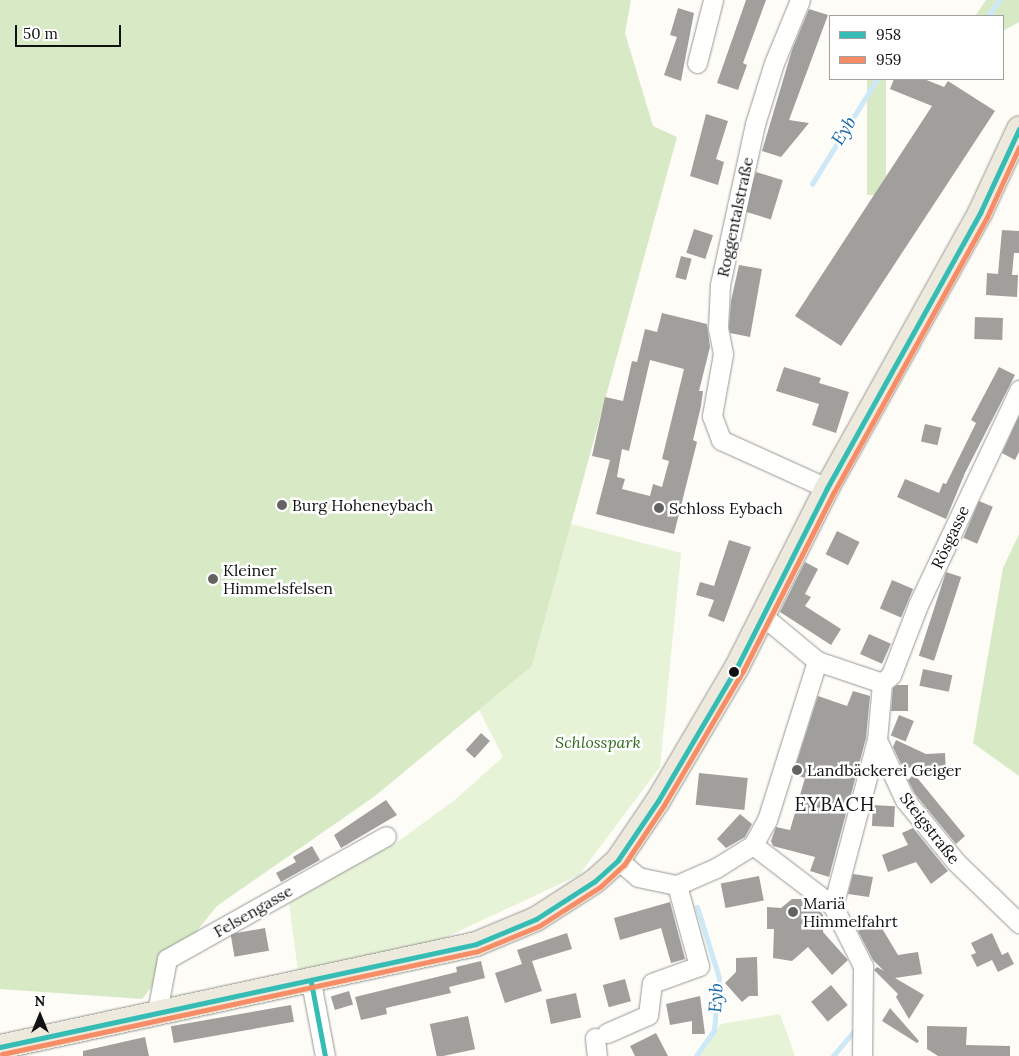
<!DOCTYPE html>
<meta charset="utf-8">
<style>
body{margin:0}
#map{position:relative;width:1019px;height:1056px;overflow:hidden;background:#fdfcf7;font-family:Lora,serif}
div>[style]{position:absolute}
[style*='--x']{left:calc(var(--x)*1px);top:calc(var(--y)*1px);width:calc(var(--w)*1px);rotate:calc(var(--a)*1deg)}
.green>*{inset:0;background:#e7f3d7}
.forest>*{inset:0;background:#d8eac5;transform-origin:0 0}
.stream>*{height:4.5px;margin:-2.25px;padding:0 2.25px;transform-origin:2.25px;border-radius:2.25px;background:#cde8f7}
.building>*{inset:0;background:#a19f9c;transform-origin:0 0}
.roads{filter:drop-shadow(0 0 1px #979795) drop-shadow(0 0 1px #979795)}
.minor>*{height:19px;margin:-9.5px;padding:0 9.5px;transform-origin:9.5px;border-radius:9.5px;background:#fffffe}
.major>*{height:24px;margin:-12px;padding:0 12px;transform-origin:12px;border-radius:12px;background:#ede9dc}
.bus-1>*{height:5px;margin:-2.5px;padding:0 2.5px;transform-origin:2.5px;border-radius:2.5px;background:#35bcb4}
.bus-2>*{height:5px;margin:-2.5px;padding:0 2.5px;transform-origin:2.5px;border-radius:2.5px;background:#f78d66}
.dots>*{width:14px;height:14px;translate:-50% -50%;box-sizing:border-box;border:2px solid #fff;border-radius:50%}
span{translate:-50% -50%;white-space:nowrap;text-align:center;line-height:1.15;-webkit-text-stroke:5px #fff;paint-order:stroke}
.street-label{font-size:16px;color:#111}
.poi-label{font-size:16px;color:#111}
.left{translate:0 -50%;text-align:left}
.park-label{font-size:16px;color:#2f6b1f;font-style:italic}
.water-label{font-size:18px;color:#1768a6;font-style:italic}
.quarter-label{font-size:19px;color:#111;letter-spacing:1px}
.legend{position:absolute;left:829px;top:15px;width:175px;height:65px;box-sizing:border-box;background:#fff;border:1px solid #a0a0a0;margin:0;padding:6px 9px;list-style:none;font-size:15px;color:#111}
.legend li{display:flex;align-items:center;gap:10px;height:25px}
.legend b{width:25px;border:1px solid #a0a0a0}
.north{position:absolute;left:15px;top:991px;width:50px;height:50px;-webkit-text-stroke:4px #fff;paint-order:stroke;rotate:0deg;font-size:14px;font-weight:700;line-height:20px;text-align:center;color:#111}
.north::after{content:'';display:block;margin:auto;width:18px;height:22px;background:#111;clip-path:polygon(50% 0,100% 100%,50% 72%,0 100%)}
.scale{position:absolute;left:15px;top:25px;width:106px;height:22px;box-sizing:border-box;border:2px solid #111;border-top:0;padding-left:6px;font-size:15px;line-height:18px;white-space:nowrap;color:#111;-webkit-text-stroke:4px #fff;paint-order:stroke}
</style>
<div id="map">
<div class="green">
<div style="clip-path:polygon(571px 524px,681px 553px,660px 767px,579px 875px,438px 941px,298px 971px,289px 903px,328px 878px,396px 843px,456px 799px,503px 757px,479px 710px,532px 666px)"></div>
<div style="clip-path:polygon(780px 1014px,795px 1056px,697px 1056px,721px 1024px)"></div>
</div>
<div class="forest">
<div style="clip-path:polygon(0 0,631px 0,625px 33px,653px 126px,677px 137px,532px 666px,375px 796px,217px 906px,142px 999px,0 989px)"></div>
<div style="clip-path:polygon(986px 0,1019px 0,1019px 22px,1003px 31px,1003px 16px,975px 16px)"></div>
<div style="left:867px;top:79px;width:19px;height:116px"></div>
<div style="clip-path:polygon(1019px 534px,1019px 776px,973px 743px,1003px 568px)"></div>
</div>
<div class="stream">
<div style="--x:988;--y:16;--w:19;--a:-55"></div>
<div style="--x:812;--y:184;--w:123;--a:-58.2"></div>
<div style="--x:696;--y:1056;--w:32;--a:-55"></div>
<div style="--x:714;--y:1030;--w:52;--a:-84.5"></div>
<div style="--x:719;--y:978;--w:74;--a:-107.2"></div>
<div style="--x:833;--y:1056;--w:34;--a:-50"></div>
</div>
<div class="building">
<div style="clip-path:polygon(746px 0,766px 0,743px 63px,747px 65px,738px 90px,717px 83px)"></div>
<div style="clip-path:polygon(678px 8px,694px 13px,681px 81px,664px 75px,677px 37px,670px 35px)"></div>
<div style="clip-path:polygon(809px 9px,828px 15px,789px 120px,809px 123px,781px 157px,762px 151px,792px 50px)"></div>
<div style="clip-path:polygon(894px 79px,924px 79px,944px 87px,948px 81px,995px 111px,841px 346px,795px 316px,932px 106px,890px 89px)"></div>
<div style="clip-path:polygon(706px 114px,728px 121px,716px 159px,724px 162px,718px 185px,690px 176px)"></div>
<div style="left:756px;top:172px;width:28px;height:41px;rotate:17deg"></div>
<div style="left:694px;top:229px;width:20px;height:25px;rotate:18deg"></div>
<div style="clip-path:polygon(1002px 230px,1019px 231px,1019px 253px,1014px 253px,1012px 275px,1018px 275px,1017px 297px,986px 295px,987px 273px,998px 274px)"></div>
<div style="left:681px;top:256px;width:11px;height:22px;rotate:15deg"></div>
<div style="clip-path:polygon(739px 265px,762px 269px,750px 337px,730px 333px,729px 327px,731px 301px)"></div>
<div style="clip-path:polygon(evenodd,662px 313px,707px 324px,710px 347px,699px 391px,703px 391px,701px 406px,693px 440px,697px 442px,674px 534px,596px 514px,610px 460px,592px 456px,605px 397px,623px 401px,632px 361px,637px 362px,645px 329px,657px 332px,662px 313px,650px 360px,684px 369px,662px 459px,669px 461px,662px 487px,653px 484px,650px 496px,622px 489px,625px 479px,617px 477px,622px 449px,629px 451px,650px 360px)"></div>
<div style="left:975px;top:317px;width:28px;height:22px;rotate:2deg"></div>
<div style="clip-path:polygon(784px 367px,821px 378px,819px 383px,849px 392px,836px 433px,812px 425px,819px 404px,776px 391px)"></div>
<div style="clip-path:polygon(999px 367px,1015px 375px,965px 473px,946px 519px,897px 497px,905px 479px,939px 493px,943px 483px,946px 484px,976px 423px,971px 420px)"></div>
<div style="clip-path:polygon(1019px 416px,1019px 452px,1015px 460px,1002px 453px)"></div>
<div style="left:925px;top:424px;width:17px;height:18px;rotate:13deg"></div>
<div style="left:979px;top:501px;width:15px;height:40px;rotate:23deg"></div>
<div style="left:837px;top:531px;width:25px;height:26px;rotate:26deg"></div>
<div style="clip-path:polygon(729px 540px,751px 547px,724px 622px,708px 616px,714px 600px,696px 595px,700px 582px,714px 586px)"></div>
<div style="clip-path:polygon(805px 562px,818px 569px,805px 594px,811px 597px,805px 606px,841px 629px,831px 645px,780px 612px)"></div>
<div style="left:946px;top:572px;width:16px;height:88px;rotate:18deg"></div>
<div style="left:892px;top:580px;width:23px;height:31px;rotate:23deg"></div>
<div style="left:869px;top:634px;width:24px;height:22px;rotate:24deg"></div>
<div style="left:923px;top:669px;width:30px;height:17px;rotate:12deg"></div>
<div style="clip-path:polygon(897px 685px,908px 685px,908px 711px,891px 711px,893px 688px)"></div>
<div style="clip-path:polygon(853px 691px,870px 696px,866px 738px,829px 877px,810px 871px,815px 857px,773px 846px,771px 841px,776px 827px,790px 830px,805px 778px,793px 774px,818px 696px,847px 706px)"></div>
<div style="left:899px;top:715px;width:16px;height:22px;rotate:22deg"></div>
<div style="left:481px;top:733px;width:12px;height:23px;rotate:42deg"></div>
<div style="clip-path:polygon(896px 740px,926px 754px,945px 753px,946px 771px,917px 771px,901px 764px,893px 747px)"></div>
<div style="left:699px;top:773px;width:49px;height:32px;rotate:6deg"></div>
<div style="clip-path:polygon(914px 774px,965px 836px,956px 844px,915px 794px,908px 780px)"></div>
<div style="clip-path:polygon(386px 800px,397px 815px,341px 848px,334px 835px)"></div>
<div style="left:873px;top:805px;width:22px;height:21px;rotate:3deg"></div>
<div style="clip-path:polygon(740px 814px,752px 824px,745px 837px,726px 848px,717px 839px)"></div>
<div style="clip-path:polygon(913px 828px,948px 871px,931px 884px,916px 862px,888px 872px,882px 855px,908px 845px,902px 833px)"></div>
<div style="clip-path:polygon(312px 846px,320px 860px,281px 882px,276px 873px,296px 862px,293px 857px)"></div>
<div style="clip-path:polygon(853px 874px,873px 877px,869px 897px,848px 894px)"></div>
<div style="left:759px;top:876px;width:25px;height:39px;rotate:79deg"></div>
<div style="clip-path:polygon(792px 899px,806px 899px,816px 907px,823px 915px,823px 932px,848px 960px,832px 975px,808px 947px,792px 961px,773px 958px,774px 929px,767px 929px,767px 907px,781px 908px)"></div>
<div style="clip-path:polygon(670px 902px,685px 959px,671px 963px,661px 928px,620px 940px,614px 918px)"></div>
<div style="clip-path:polygon(877px 920px,898px 955px,918px 952px,922px 974px,895px 978px,924px 995px,909px 1019px,896px 997px,898px 994px,874px 970px,877px 967px,884px 971px,873px 960px,858px 931px)"></div>
<div style="left:265px;top:928px;width:23px;height:35px;rotate:80deg"></div>
<div style="clip-path:polygon(567px 933px,572px 949px,532px 961px,542px 991px,505px 1003px,495px 973px,522px 964px,517px 950px)"></div>
<div style="clip-path:polygon(992px 933px,1002px 955px,1008px 952px,1014px 964px,998px 972px,992px 960px,977px 967px,971px 955px,976px 953px,971px 943px)"></div>
<div style="clip-path:polygon(757px 957px,758px 996px,749px 996px,742px 1002px,725px 983px,736px 972px,736px 958px)"></div>
<div style="clip-path:polygon(481px 961px,485px 978px,449px 987px,451px 993px,386px 1008px,387px 1014px,361px 1020px,355px 997px,457px 972px,456px 967px)"></div>
<div style="left:625px;top:979px;width:23px;height:23px;rotate:75deg"></div>
<div style="left:831px;top:985px;width:26px;height:26px;rotate:50deg"></div>
<div style="left:349px;top:991px;width:14px;height:19px;rotate:73deg"></div>
<div style="left:576px;top:993px;width:25px;height:31px;rotate:78deg"></div>
<div style="clip-path:polygon(700px 996px,705px 1034px,692px 1034px,692px 1021px,670px 1025px,666px 1004px)"></div>
<div style="left:291px;top:1005px;width:17px;height:122px;rotate:80deg"></div>
<div style="clip-path:polygon(890px 1008px,919px 1041px,917px 1043px,882px 1021px)"></div>
<div style="left:468px;top:1016px;width:34px;height:39px;rotate:78deg"></div>
<div style="clip-path:polygon(927px 1026px,967px 1027px,966px 1045px,1010px 1046px,1010px 1056px,938px 1056px,927px 1049px)"></div>
<div style="clip-path:polygon(656px 1033px,668px 1056px,635px 1056px,630px 1046px)"></div>
<div style="clip-path:polygon(145px 1037px,149px 1056px,83px 1056px,83px 1051px)"></div>
</div>
<div class="roads">
<div class="minor">
<div style="--x:800;--y:0;--w:68;--a:112.4"></div>
<div style="--x:774;--y:63;--w:64;--a:107.3"></div>
<div style="--x:755;--y:124;--w:165;--a:102.3"></div>
<div style="--x:720;--y:285;--w:43;--a:92.7"></div>
<div style="--x:718;--y:328;--w:26;--a:79"></div>
<div style="--x:723;--y:354;--w:63;--a:100.1"></div>
<div style="--x:712;--y:416;--w:26;--a:69"></div>
<div style="--x:721;--y:440;--w:116;--a:24.4"></div>
<div style="--x:697;--y:63;--w:65;--a:-75.7"></div>
<div style="--x:763;--y:616;--w:70;--a:39.8"></div>
<div style="--x:817;--y:661;--w:69;--a:18.7"></div>
<div style="--x:882;--y:683;--w:12;--a:-42"></div>
<div style="--x:891;--y:675;--w:75;--a:-68.9"></div>
<div style="--x:918;--y:605;--w:238;--a:-64.8"></div>
<div style="--x:882;--y:683;--w:57;--a:95"></div>
<div style="--x:877;--y:740;--w:66;--a:65"></div>
<div style="--x:905;--y:800;--w:80;--a:50.6"></div>
<div style="--x:956;--y:862;--w:88;--a:44.1"></div>
<div style="--x:753;--y:845;--w:101;--a:37.3"></div>
<div style="--x:833;--y:906;--w:67;--a:63.4"></div>
<div style="--x:863;--y:966;--w:90;--a:90.6"></div>
<div style="--x:618;--y:860;--w:26;--a:40"></div>
<div style="--x:638;--y:877;--w:40;--a:12"></div>
<div style="--x:677;--y:885;--w:43;--a:-23.6"></div>
<div style="--x:716;--y:868;--w:44;--a:-31.9"></div>
<div style="--x:753;--y:845;--w:29;--a:-61"></div>
<div style="--x:767;--y:820;--w:167;--a:-72.5"></div>
<div style="--x:833;--y:906;--w:172;--a:-75.2"></div>
<div style="--x:311;--y:982;--w:75;--a:79.3"></div>
<div style="--x:157;--y:1012;--w:54;--a:-79.3"></div>
<div style="--x:167;--y:959;--w:251;--a:-29.3"></div>
<div style="--x:607;--y:1033;--w:45;--a:-23.7"></div>
<div style="--x:648;--y:1015;--w:32;--a:-83"></div>
<div style="--x:652;--y:983;--w:50;--a:-19.9"></div>
<div style="--x:699;--y:966;--w:84;--a:-105.2"></div>
<div style="--x:595;--y:1038;--w:18;--a:84"></div>
</div>
<div class="major">
<div style="--x:0;--y:1047;--w:487;--a:-12.2"></div>
<div style="--x:476;--y:944;--w:65;--a:-22.6"></div>
<div style="--x:536;--y:919;--w:70;--a:-32.8"></div>
<div style="--x:595;--y:881;--w:31;--a:-42"></div>
<div style="--x:618;--y:860;--w:71;--a:-55.9"></div>
<div style="--x:658;--y:801;--w:156;--a:-59.5"></div>
<div style="--x:737;--y:667;--w:200;--a:-63.3"></div>
<div style="--x:827;--y:488;--w:315;--a:-60.9"></div>
<div style="--x:980;--y:213;--w:93;--a:-65.1"></div>
</div>
</div>
<div class="bus-1">
<div style="--x:311;--y:982;--w:75;--a:79.3"></div>
<div style="--x:0;--y:1047;--w:487;--a:-12.2"></div>
<div style="--x:476;--y:944;--w:65;--a:-22.6"></div>
<div style="--x:536;--y:919;--w:70;--a:-32.8"></div>
<div style="--x:595;--y:881;--w:31;--a:-42"></div>
<div style="--x:618;--y:860;--w:71;--a:-55.9"></div>
<div style="--x:658;--y:801;--w:156;--a:-59.5"></div>
<div style="--x:737;--y:667;--w:200;--a:-63.3"></div>
<div style="--x:827;--y:488;--w:315;--a:-60.9"></div>
<div style="--x:980;--y:213;--w:93;--a:-65.1"></div>
</div>
<div class="bus-2">
<div style="--x:2;--y:1054;--w:487;--a:-12.2"></div>
<div style="--x:478;--y:951;--w:66;--a:-22.3"></div>
<div style="--x:539;--y:926;--w:72;--a:-32.6"></div>
<div style="--x:600;--y:887;--w:33;--a:-43"></div>
<div style="--x:624;--y:865;--w:72;--a:-56.3"></div>
<div style="--x:664;--y:805;--w:156;--a:-59.5"></div>
<div style="--x:743;--y:671;--w:201;--a:-63.1"></div>
<div style="--x:834;--y:492;--w:315;--a:-60.9"></div>
<div style="--x:987;--y:217;--w:77;--a:-65.4"></div>
</div>
<div class="dots">
<div style="left:282px;top:505px;background:#646362"></div>
<div style="left:659px;top:508px;background:#646362"></div>
<div style="left:213px;top:579px;background:#646362"></div>
<div style="left:734px;top:672px;background:#111"></div>
<div style="left:797px;top:770px;background:#646362"></div>
<div style="left:793px;top:912px;background:#646362"></div>
</div>
<div class="street-label">
<span style="left:735px;top:217px;rotate:-78deg">Roggentalstraße</span>
<span style="left:950px;top:537px;rotate:-65deg">Rösgasse</span>
<span style="left:930px;top:828px;rotate:52deg">Steigstraße</span>
<span style="left:253px;top:911px;rotate:-30deg">Felsengasse</span>
</div>
<div class="poi-label">
<span class="left" style="left:292px;top:505px">Burg Hoheneybach</span>
<span class="left" style="left:669px;top:508px">Schloss Eybach</span>
<span class="left" style="left:223px;top:579px">Kleiner<br>Himmelsfelsen</span>
<span class="left" style="left:807px;top:770px">Landbäckerei Geiger</span>
<span class="left" style="left:803px;top:912px">Mariä<br>Himmelfahrt</span>
</div>
<div class="park-label">
<span style="left:598px;top:742px">Schlosspark</span>
</div>
<div class="water-label">
<span style="left:844px;top:131px;rotate:-58deg">Eyb</span>
<span style="left:716px;top:998px;rotate:-87deg">Eyb</span>
</div>
<div class="quarter-label">
<span style="left:835px;top:805px">EYBACH</span>
</div>
<ul class="legend">
<li><b style="height:6px;background:#35bcb4"></b>958</li>
<li><b style="height:6px;background:#f78d66"></b>959</li>
</ul>
<div class="north">N</div>
<div class="scale">50 m</div>
</div>
